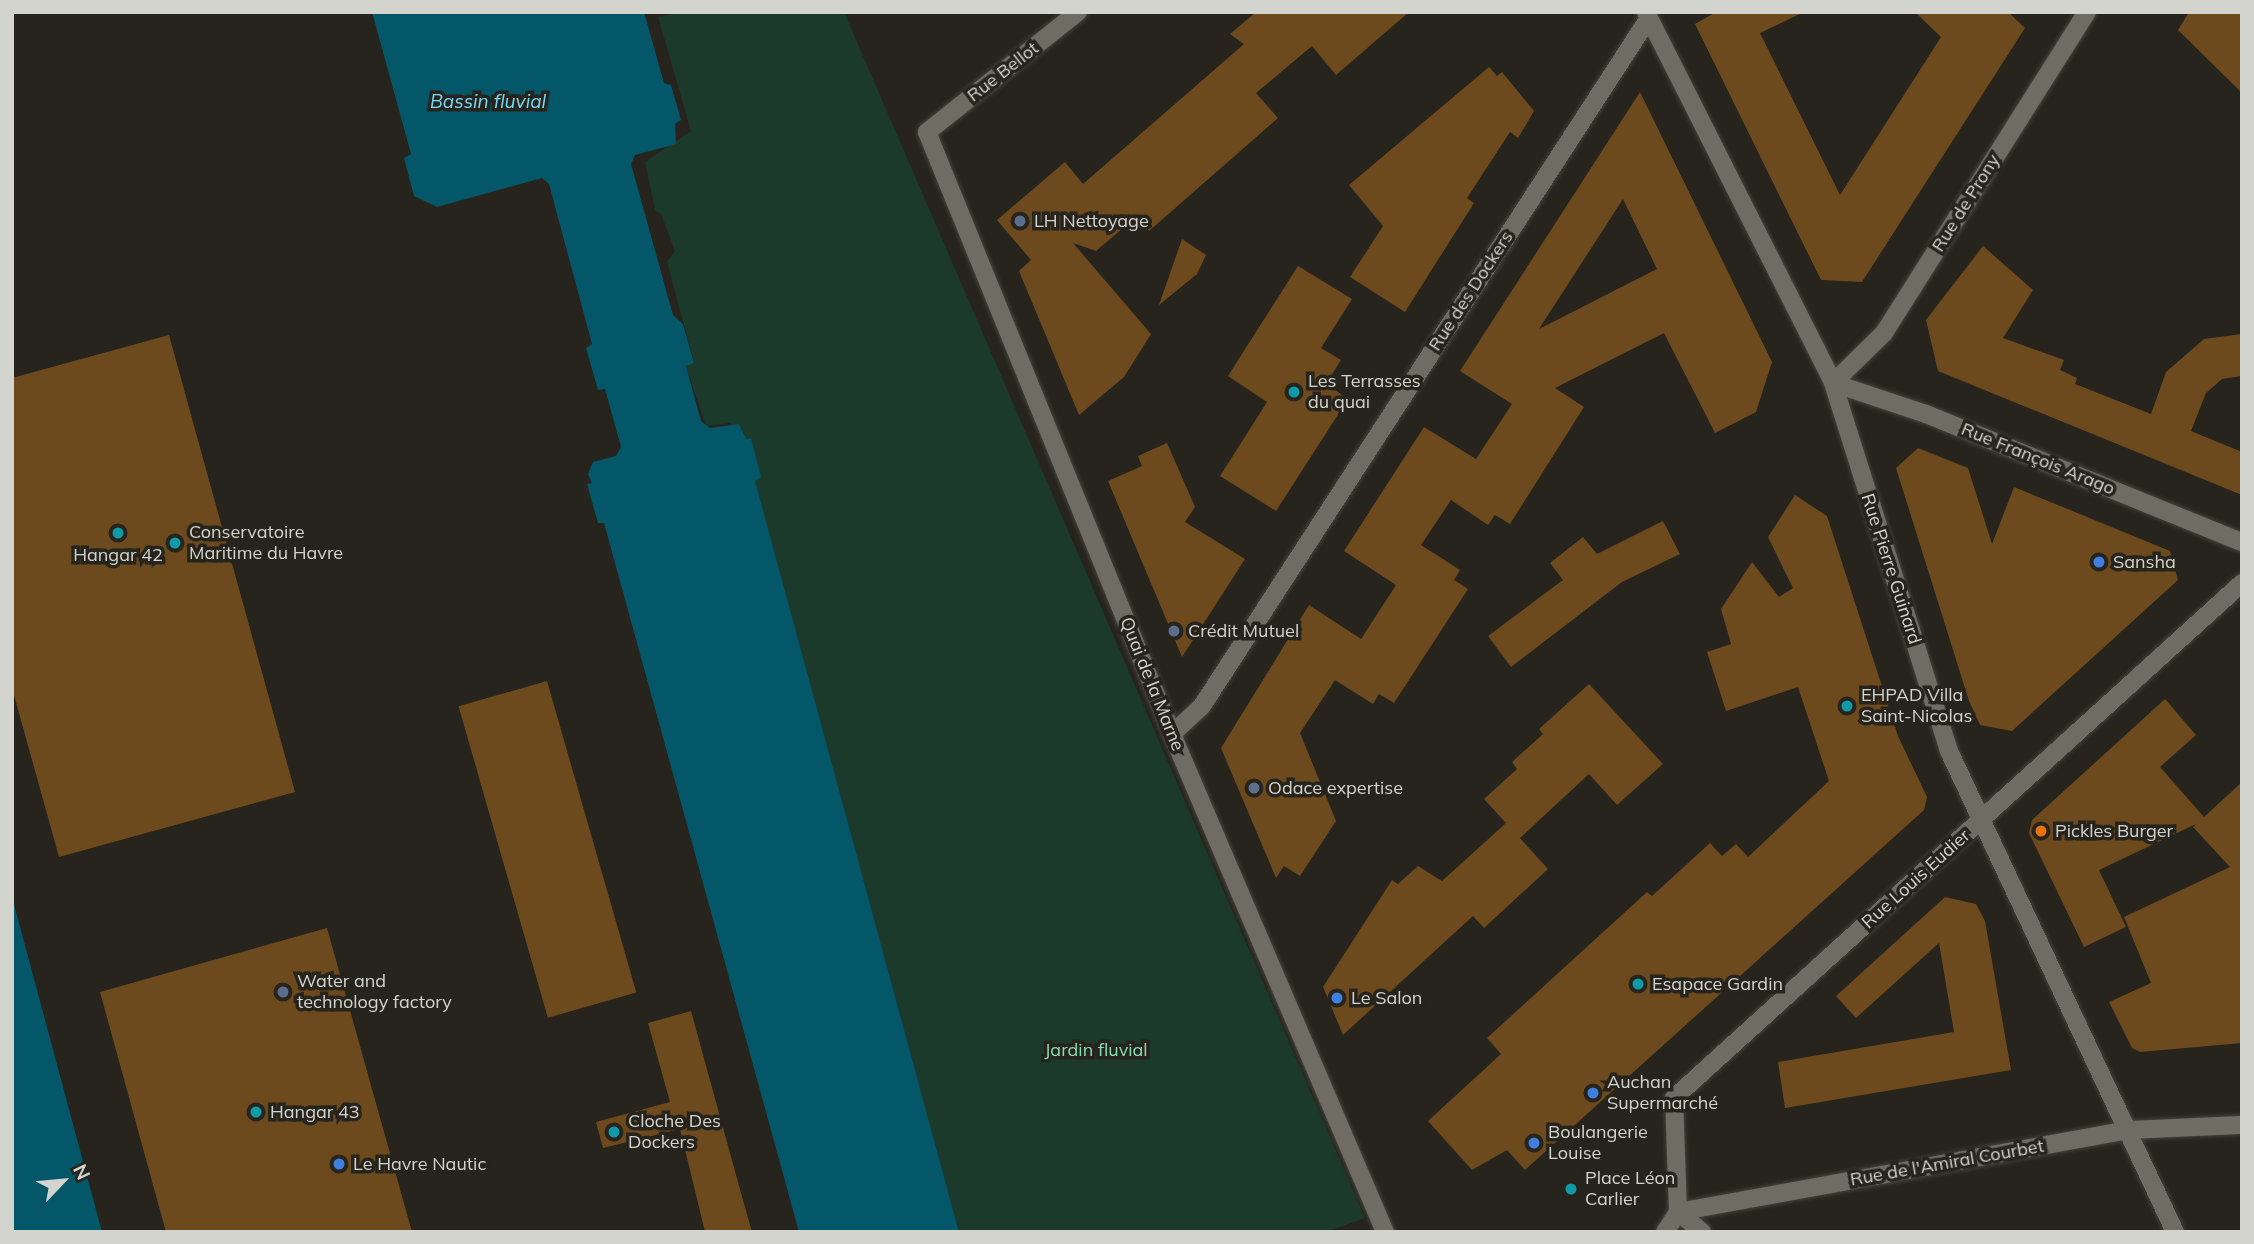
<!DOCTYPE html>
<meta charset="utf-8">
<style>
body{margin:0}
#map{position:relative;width:2254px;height:1244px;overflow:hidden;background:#26241c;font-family:Mulish,sans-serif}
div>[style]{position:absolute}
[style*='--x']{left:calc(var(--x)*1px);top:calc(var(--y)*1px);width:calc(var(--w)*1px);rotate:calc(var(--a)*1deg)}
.green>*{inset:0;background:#1b3a2b}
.water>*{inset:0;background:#045669}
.building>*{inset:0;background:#6c4a1d;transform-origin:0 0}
.roads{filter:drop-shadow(0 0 2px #42413a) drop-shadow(0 0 2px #42413a)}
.minor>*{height:18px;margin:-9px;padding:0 9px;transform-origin:9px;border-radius:9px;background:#6f6d63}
.dots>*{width:19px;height:19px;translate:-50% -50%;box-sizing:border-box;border:4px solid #26241c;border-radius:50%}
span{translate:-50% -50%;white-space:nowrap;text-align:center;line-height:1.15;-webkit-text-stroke:7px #26241c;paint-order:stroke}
.street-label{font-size:18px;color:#d4d4ce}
.poi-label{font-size:18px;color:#d4d4ce}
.left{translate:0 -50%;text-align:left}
.park-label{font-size:18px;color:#86deb3}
.water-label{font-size:19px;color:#74dafa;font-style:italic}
.frame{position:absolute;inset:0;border:14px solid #d4d4ce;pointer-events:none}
.north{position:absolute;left:28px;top:1146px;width:70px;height:70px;-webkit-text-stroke:5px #26241c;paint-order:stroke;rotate:64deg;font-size:19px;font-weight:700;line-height:28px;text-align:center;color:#d4d4ce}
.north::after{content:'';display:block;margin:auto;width:24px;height:32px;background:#d4d4ce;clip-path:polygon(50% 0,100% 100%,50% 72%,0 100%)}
</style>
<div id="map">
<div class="green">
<div style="clip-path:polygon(678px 12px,844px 12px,1365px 1218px,1326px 1232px,959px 1232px,754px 481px,751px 438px,746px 439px,730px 423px,706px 426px,686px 366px,694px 362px,667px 262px,675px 251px,661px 214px,655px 210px,645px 162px,691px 131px,658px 17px)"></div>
</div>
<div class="water">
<div style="clip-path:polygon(372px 12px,644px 12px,664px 83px,671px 85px,681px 120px,675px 124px,676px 144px,635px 155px,631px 164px,673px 315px,683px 324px,694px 363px,686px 366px,701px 421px,710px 428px,739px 424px,746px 439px,751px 438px,761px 477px,755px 481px,959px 1232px,799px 1232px,604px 523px,598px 523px,587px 484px,592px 483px,588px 474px,593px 462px,616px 456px,621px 447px,605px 389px,598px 390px,586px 348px,592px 344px,549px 184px,542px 178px,437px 207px,414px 196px,404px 158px,411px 154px)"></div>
<div style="clip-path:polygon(12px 897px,102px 1232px,12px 1232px)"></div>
</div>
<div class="building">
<div style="clip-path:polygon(1256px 12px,1409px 12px,1336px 75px,1312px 46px,1256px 93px,1278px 118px,1149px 231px,1136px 217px,1096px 251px,1073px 243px,1151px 334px,1124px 377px,1079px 415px,1019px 271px,1031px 260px,997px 220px,1065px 162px,1083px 184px,1244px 44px,1230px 34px)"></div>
<div style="clip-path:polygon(1716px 12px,1804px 12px,1760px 33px,1840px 195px,1941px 37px,1915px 12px,2008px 12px,2025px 28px,1862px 282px,1821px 280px,1695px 24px)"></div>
<div style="clip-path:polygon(2189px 12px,2242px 12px,2242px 93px,2178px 30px)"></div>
<div style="clip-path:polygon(1489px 67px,1497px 76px,1502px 72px,1534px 111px,1518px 138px,1510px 132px,1467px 198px,1474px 203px,1405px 312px,1350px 277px,1383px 226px,1349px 185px)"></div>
<div style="clip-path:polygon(evenodd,1640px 92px,1772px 362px,1756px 412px,1715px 433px,1664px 333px,1555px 388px,1584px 407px,1510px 524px,1495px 515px,1488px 525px,1451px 500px,1421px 545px,1460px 570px,1454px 580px,1468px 589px,1394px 703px,1379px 694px,1373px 704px,1335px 680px,1300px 733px,1336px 821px,1300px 876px,1284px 866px,1276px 878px,1221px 748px,1309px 605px,1361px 639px,1396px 585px,1344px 551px,1424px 427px,1476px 459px,1512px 404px,1460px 371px,1640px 92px,1623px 199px,1657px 269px,1539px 329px,1623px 199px)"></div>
<div style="clip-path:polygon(1182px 239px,1206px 255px,1197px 274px,1159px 305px)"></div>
<div style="clip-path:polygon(1983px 246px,2033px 290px,2003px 338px,2064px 360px,2060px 370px,2077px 378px,2075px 384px,2151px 414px,2166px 372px,2204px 339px,2242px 334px,2242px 376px,2222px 379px,2206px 393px,2191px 431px,2242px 452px,2242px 495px,1938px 371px,1926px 320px)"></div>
<div style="clip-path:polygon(1298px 266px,1352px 299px,1321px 348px,1341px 360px,1326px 384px,1348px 399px,1276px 511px,1220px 476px,1267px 402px,1228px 376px)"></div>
<div style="clip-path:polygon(169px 335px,295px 792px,59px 857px,12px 688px,12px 378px)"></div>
<div style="clip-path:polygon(1167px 443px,1195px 507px,1185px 522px,1245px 559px,1182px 657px,1108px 481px,1142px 466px,1138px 456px)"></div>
<div style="clip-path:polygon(1918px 448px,1968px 468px,1992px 544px,2014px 487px,2170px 551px,2178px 580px,2012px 731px,1980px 725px,1969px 701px,1896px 468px)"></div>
<div style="clip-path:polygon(1795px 495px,1827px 516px,1898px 736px,1927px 797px,1924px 810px,1525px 1170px,1507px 1150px,1472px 1170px,1428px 1121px,1501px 1054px,1487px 1038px,1647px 892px,1652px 896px,1710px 843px,1722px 856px,1736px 844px,1748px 857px,1829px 781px,1798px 687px,1726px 711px,1707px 652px,1731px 644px,1721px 609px,1752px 562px,1779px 597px,1793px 588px,1768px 537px)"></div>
<div style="clip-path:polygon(1663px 521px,1680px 554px,1622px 582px,1511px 667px,1488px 636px,1563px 580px,1550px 563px,1583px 537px,1597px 554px)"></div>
<div style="left:547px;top:681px;width:324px;height:92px;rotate:74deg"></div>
<div style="clip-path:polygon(1589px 684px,1663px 764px,1617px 805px,1589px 774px,1520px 838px,1548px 869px,1484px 928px,1473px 916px,1343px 1035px,1323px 987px,1392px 880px,1398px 884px,1418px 866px,1442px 881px,1506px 823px,1484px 799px,1517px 769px,1512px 762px,1543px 734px,1539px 729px)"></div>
<div style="clip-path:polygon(2165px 699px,2196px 735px,2160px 767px,2204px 817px,2242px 782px,2242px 1043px,2140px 1052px,2132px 1048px,2109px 1002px,2151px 983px,2124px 917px,2230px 867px,2193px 827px,2196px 824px,2099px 870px,2126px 927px,2084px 947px,2029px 833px,2032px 820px)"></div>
<div style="clip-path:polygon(1945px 897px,1976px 904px,1985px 921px,2011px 1070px,1785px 1108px,1778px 1062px,1954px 1032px,1939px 943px,1856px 1018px,1836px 996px)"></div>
<div style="clip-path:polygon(327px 928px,412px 1232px,166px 1232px,100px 992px)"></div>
<div style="clip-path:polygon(691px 1011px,741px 1193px,752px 1232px,705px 1232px,680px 1129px,603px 1148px,596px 1122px,670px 1102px,648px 1023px)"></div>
</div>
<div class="roads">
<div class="minor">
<div style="--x:1078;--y:12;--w:193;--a:141.5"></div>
<div style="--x:927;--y:132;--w:650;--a:67.85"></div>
<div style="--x:1172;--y:734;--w:542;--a:66.84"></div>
<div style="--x:1646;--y:12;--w:415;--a:63.2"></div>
<div style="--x:1833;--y:383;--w:386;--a:72.5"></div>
<div style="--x:1949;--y:751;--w:531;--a:64.83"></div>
<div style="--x:2087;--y:12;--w:380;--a:122.3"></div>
<div style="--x:1884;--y:333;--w:71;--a:135.6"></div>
<div style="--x:1833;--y:383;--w:98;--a:18.4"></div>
<div style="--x:1926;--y:414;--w:341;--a:22.1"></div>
<div style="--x:1172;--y:734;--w:41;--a:-43"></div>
<div style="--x:1202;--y:706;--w:820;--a:-56.99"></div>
<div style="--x:1665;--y:1232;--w:24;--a:-57"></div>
<div style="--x:1678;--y:1212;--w:456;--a:-10.3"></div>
<div style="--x:2127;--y:1130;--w:115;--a:-2.5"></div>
<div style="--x:1702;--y:1232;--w:31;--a:-140"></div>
<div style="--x:1678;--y:1212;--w:114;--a:-92"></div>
<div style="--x:1674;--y:1098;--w:767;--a:-42.2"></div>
</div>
</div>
<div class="dots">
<div style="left:1020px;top:221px;background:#5c6f8a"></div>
<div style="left:1294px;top:392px;background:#0f9aa8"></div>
<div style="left:118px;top:533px;background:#0f9aa8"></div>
<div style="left:175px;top:543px;background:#0f9aa8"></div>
<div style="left:2099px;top:562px;background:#3f7fe0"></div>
<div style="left:1174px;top:631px;background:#5c6f8a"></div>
<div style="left:1847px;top:706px;background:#0f9aa8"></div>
<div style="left:1254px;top:788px;background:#5c6f8a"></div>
<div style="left:2041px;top:831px;background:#e8710a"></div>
<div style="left:1638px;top:984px;background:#0f9aa8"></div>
<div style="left:283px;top:992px;background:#5c6f8a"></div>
<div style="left:1337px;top:998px;background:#3f7fe0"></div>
<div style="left:1593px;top:1093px;background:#3f7fe0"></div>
<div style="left:256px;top:1112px;background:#0f9aa8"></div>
<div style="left:614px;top:1132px;background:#0f9aa8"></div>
<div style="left:1534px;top:1143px;background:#3f7fe0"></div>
<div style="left:339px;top:1164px;background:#3f7fe0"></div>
<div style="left:1571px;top:1189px;background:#0f9aa8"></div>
</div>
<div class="street-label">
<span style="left:1003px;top:72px;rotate:-38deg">Rue Bellot</span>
<span style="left:1966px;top:203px;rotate:-58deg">Rue de Prony</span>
<span style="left:1471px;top:291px;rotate:-57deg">Rue des Dockers</span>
<span style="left:2038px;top:459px;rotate:22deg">Rue François Arago</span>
<span style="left:1891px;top:569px;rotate:72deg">Rue Pierre Guinard</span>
<span style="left:1152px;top:684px;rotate:68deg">Quai de la Marne</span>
<span style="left:1916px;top:879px;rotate:-42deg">Rue Louis Eudier</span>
<span style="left:1947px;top:1163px;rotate:-10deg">Rue de l'Amiral Courbet</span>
</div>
<div class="poi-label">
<span class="left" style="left:1034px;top:221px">LH Nettoyage</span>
<span class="left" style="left:1308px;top:392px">Les Terrasses<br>du quai</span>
<span class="left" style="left:189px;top:543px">Conservatoire<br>Maritime du Havre</span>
<span style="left:118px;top:555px">Hangar 42</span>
<span class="left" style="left:2113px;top:562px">Sansha</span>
<span class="left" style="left:1188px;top:631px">Crédit Mutuel</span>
<span class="left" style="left:1861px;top:706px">EHPAD Villa<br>Saint-Nicolas</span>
<span class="left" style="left:1268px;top:788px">Odace expertise</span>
<span class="left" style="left:2055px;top:831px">Pickles Burger</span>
<span class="left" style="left:297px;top:992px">Water and<br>technology factory</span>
<span class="left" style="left:1652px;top:984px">Esapace Gardin</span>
<span class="left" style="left:1351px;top:998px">Le Salon</span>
<span class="left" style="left:1607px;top:1093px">Auchan<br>Supermarché</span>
<span class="left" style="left:270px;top:1112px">Hangar 43</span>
<span class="left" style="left:628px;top:1132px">Cloche Des<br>Dockers</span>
<span class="left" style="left:1548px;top:1143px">Boulangerie<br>Louise</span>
<span class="left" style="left:353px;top:1164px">Le Havre Nautic</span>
<span class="left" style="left:1585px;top:1189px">Place Léon<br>Carlier</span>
</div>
<div class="park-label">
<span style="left:1096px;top:1050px">Jardin fluvial</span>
</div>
<div class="water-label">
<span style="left:488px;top:102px">Bassin fluvial</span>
</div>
<div class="frame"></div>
<div class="north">N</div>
</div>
